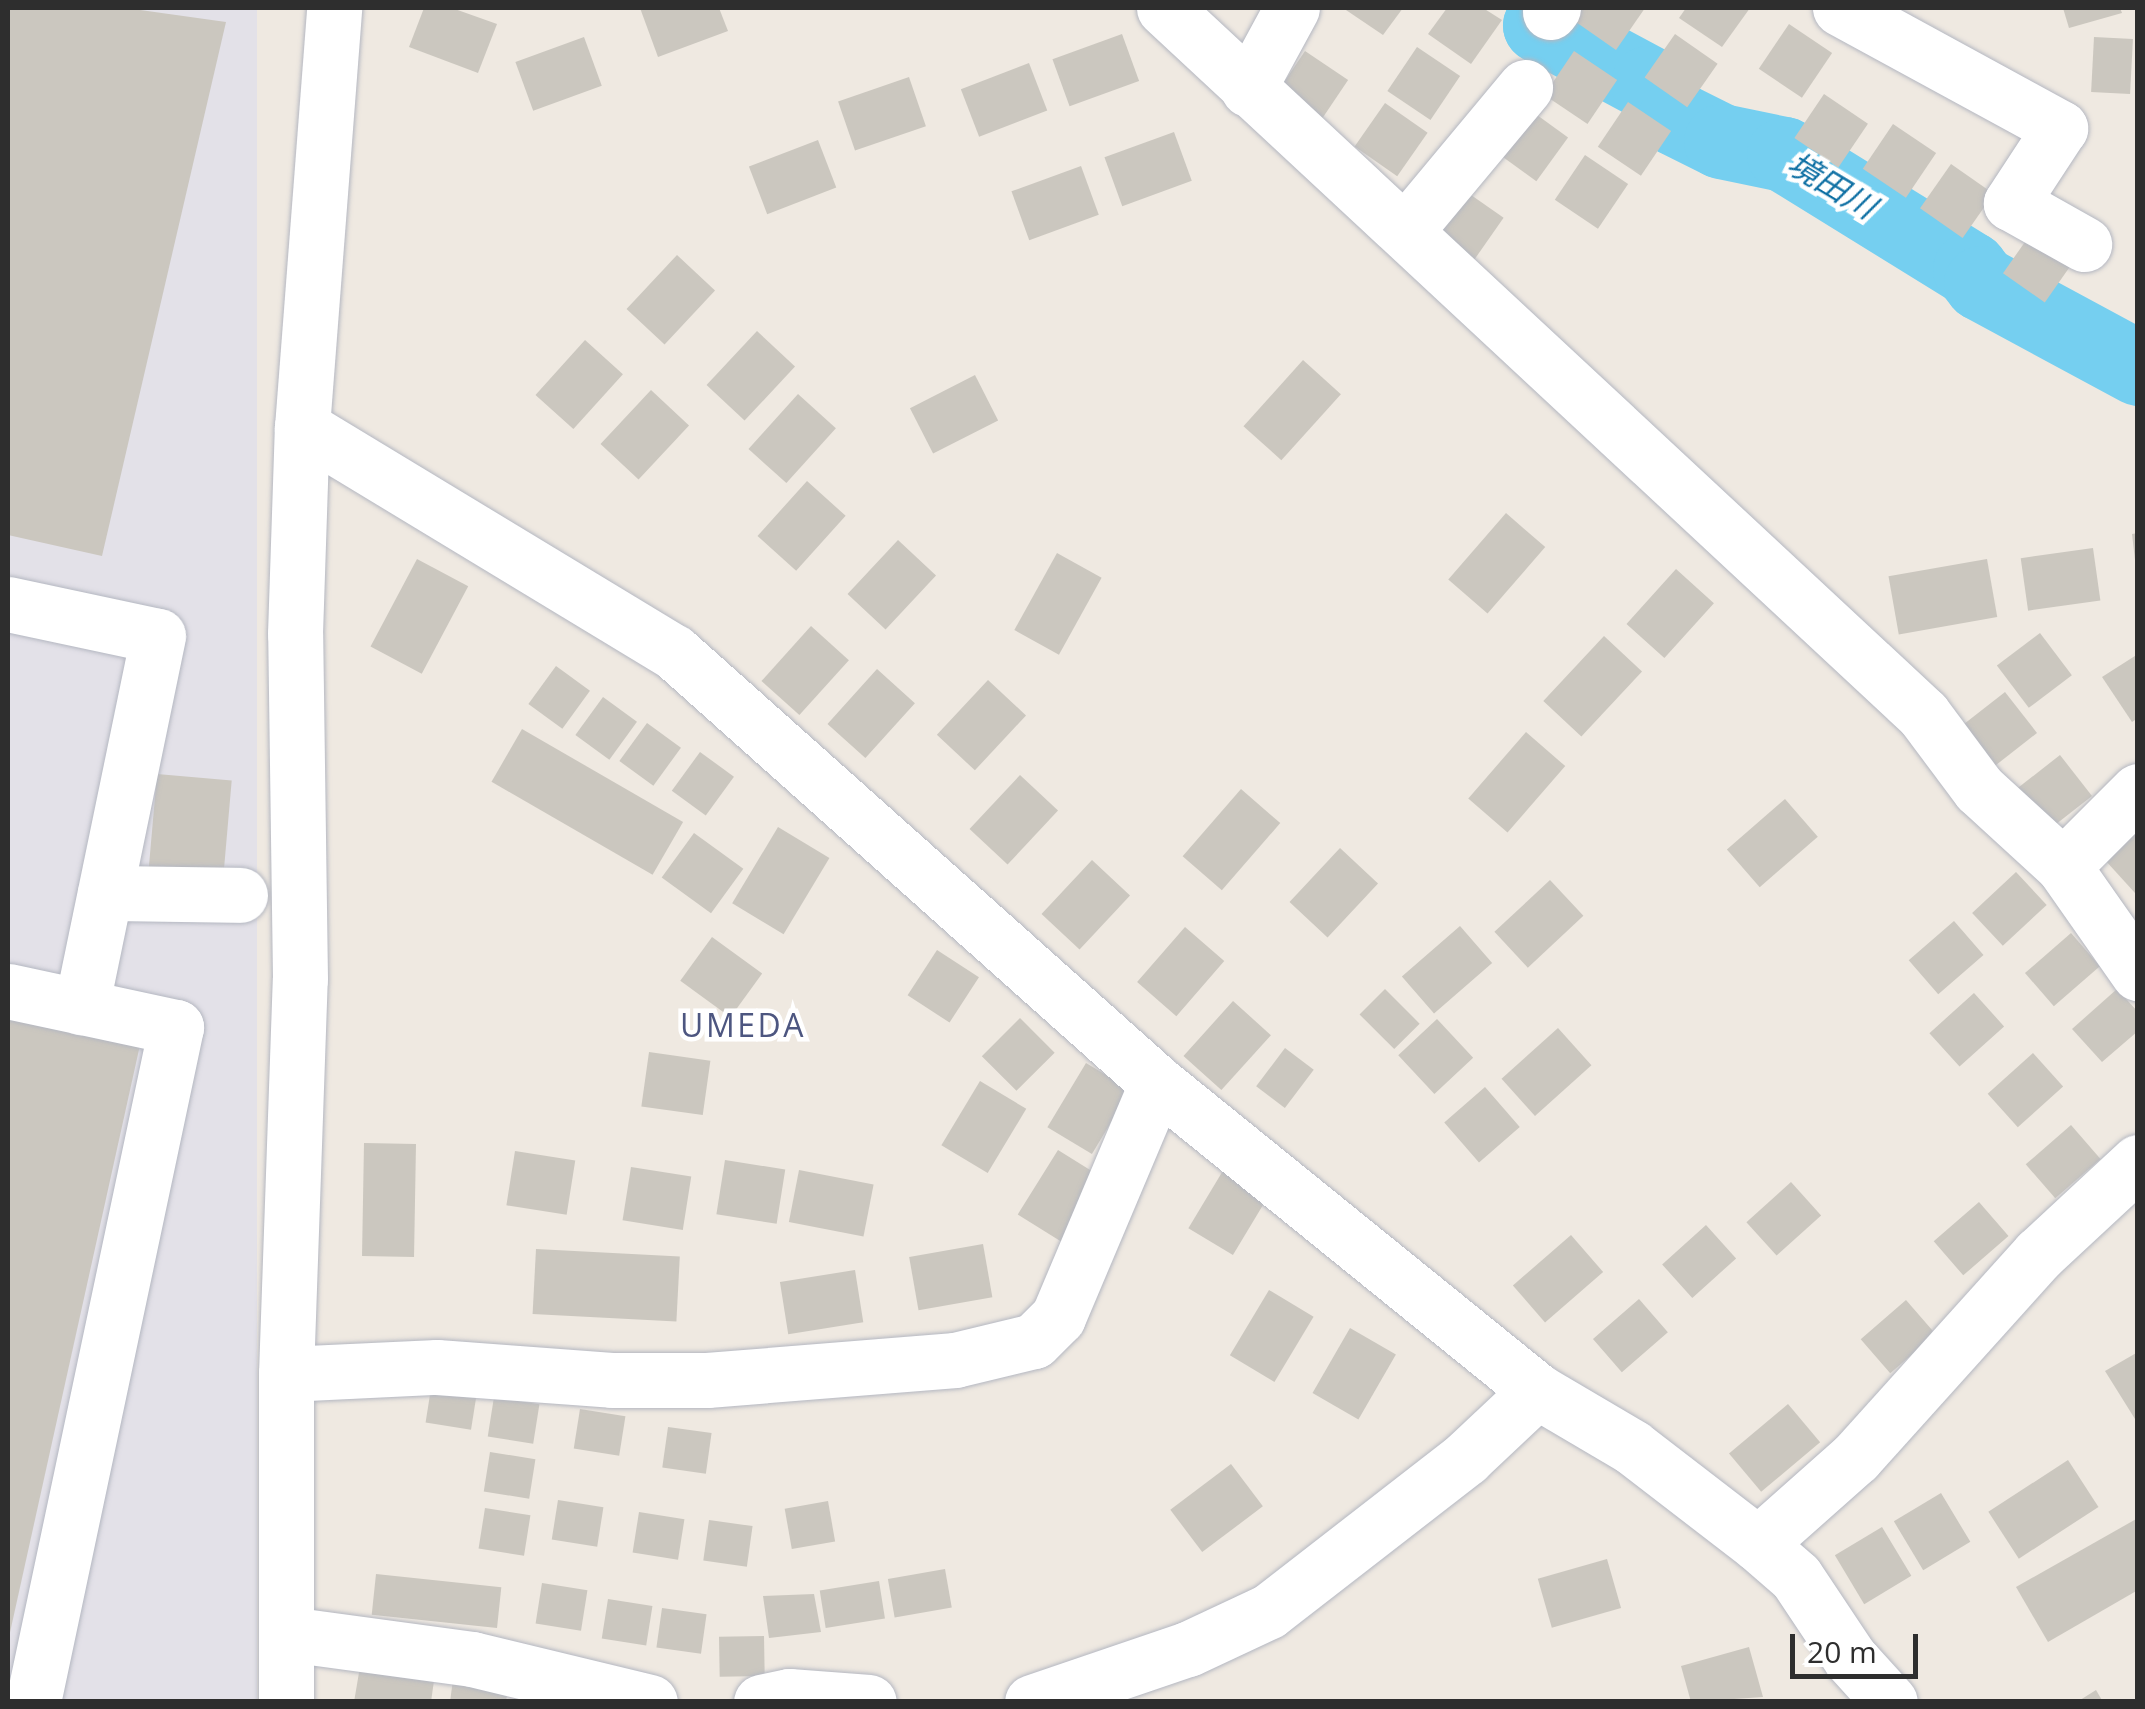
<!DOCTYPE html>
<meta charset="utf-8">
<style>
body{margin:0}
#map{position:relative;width:2145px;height:1709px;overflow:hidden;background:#efe9e1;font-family:"Open Sans","Noto Sans JP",sans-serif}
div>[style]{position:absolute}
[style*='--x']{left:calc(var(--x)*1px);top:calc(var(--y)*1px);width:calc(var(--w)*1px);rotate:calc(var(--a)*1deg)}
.industrial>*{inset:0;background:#e3e1e8;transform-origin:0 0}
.river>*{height:75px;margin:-37.5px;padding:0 37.5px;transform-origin:37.5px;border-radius:37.5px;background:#75cff0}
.building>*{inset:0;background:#cbc7bf;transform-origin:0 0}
.roads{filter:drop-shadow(0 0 2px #b4b7c1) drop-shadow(0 0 2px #b4b7c1)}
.minor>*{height:55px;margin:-27.5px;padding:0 27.5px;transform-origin:27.5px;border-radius:27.5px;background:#fff}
span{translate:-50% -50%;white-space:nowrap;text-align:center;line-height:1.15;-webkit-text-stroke:9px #fff;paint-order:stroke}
.water-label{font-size:32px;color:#0d6fa3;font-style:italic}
.neighbourhood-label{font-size:32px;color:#4d5680;letter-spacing:2.5px}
.frame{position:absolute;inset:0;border:10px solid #2e2e2e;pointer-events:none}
.scale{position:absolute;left:1790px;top:1634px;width:128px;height:45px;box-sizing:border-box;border:5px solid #2e2e2e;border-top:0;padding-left:12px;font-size:30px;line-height:35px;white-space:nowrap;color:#2e2e2e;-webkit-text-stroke:8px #fff;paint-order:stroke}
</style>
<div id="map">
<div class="industrial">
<div style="left:8px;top:8px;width:249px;height:1694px"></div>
</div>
<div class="river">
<div style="--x:1548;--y:8;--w:19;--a:115"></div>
<div style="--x:1540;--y:25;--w:123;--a:28.2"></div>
<div style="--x:1648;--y:83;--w:44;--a:52.4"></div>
<div style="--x:1675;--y:118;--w:51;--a:26.6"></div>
<div style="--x:1721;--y:141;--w:64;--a:11.7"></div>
<div style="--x:1784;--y:154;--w:219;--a:31.7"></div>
<div style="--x:1970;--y:269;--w:18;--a:52"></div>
<div style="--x:1981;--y:283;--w:179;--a:28.4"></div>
</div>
<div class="building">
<div style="clip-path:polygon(8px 8px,126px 8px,226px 22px,102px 556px,8px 535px)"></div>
<div style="clip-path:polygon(424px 8px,452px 8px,497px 24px,478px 73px,409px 47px)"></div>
<div style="clip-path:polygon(640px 8px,719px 8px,728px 31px,658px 57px)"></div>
<div style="clip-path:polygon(1343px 8px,1403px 8px,1383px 35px)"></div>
<div style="clip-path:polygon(1447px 8px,1483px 8px,1502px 20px,1471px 64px,1428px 34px)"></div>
<div style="clip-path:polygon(1582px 8px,1645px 8px,1616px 50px,1573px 20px)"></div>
<div style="clip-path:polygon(1686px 8px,1750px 8px,1722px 47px,1679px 18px)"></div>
<div style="clip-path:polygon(2063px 8px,2120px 8px,2122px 13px,2069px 28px)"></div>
<div style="left:1789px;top:24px;width:52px;height:54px;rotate:34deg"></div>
<div style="left:1122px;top:34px;width:50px;height:74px;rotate:70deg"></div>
<div style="left:1675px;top:34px;width:52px;height:53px;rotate:35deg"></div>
<div style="left:584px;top:37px;width:52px;height:73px;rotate:70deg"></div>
<div style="left:2094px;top:37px;width:39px;height:55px;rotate:3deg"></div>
<div style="left:1417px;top:47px;width:52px;height:53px;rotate:34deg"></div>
<div style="left:1305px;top:51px;width:52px;height:53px;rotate:34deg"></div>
<div style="left:1574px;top:51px;width:52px;height:53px;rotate:34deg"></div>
<div style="left:1029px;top:63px;width:51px;height:73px;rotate:69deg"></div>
<div style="left:909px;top:77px;width:52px;height:75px;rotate:71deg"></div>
<div style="left:1824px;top:94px;width:53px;height:53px;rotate:34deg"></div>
<div style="left:1628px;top:102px;width:52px;height:54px;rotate:34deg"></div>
<div style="left:1385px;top:103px;width:52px;height:53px;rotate:35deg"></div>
<div style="left:1526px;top:107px;width:52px;height:54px;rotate:36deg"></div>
<div style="left:1893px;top:124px;width:52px;height:54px;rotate:34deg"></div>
<div style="left:1174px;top:132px;width:52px;height:74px;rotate:70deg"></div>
<div style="left:818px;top:140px;width:51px;height:74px;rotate:69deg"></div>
<div style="left:1585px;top:155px;width:52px;height:54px;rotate:34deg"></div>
<div style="left:1951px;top:164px;width:52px;height:54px;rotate:35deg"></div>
<div style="left:1081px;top:166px;width:52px;height:74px;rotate:70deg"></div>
<div style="left:1461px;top:188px;width:52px;height:54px;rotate:35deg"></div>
<div style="left:2034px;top:229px;width:51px;height:54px;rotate:35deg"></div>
<div style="left:677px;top:255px;width:52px;height:74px;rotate:43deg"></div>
<div style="left:757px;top:331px;width:52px;height:74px;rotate:43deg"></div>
<div style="left:585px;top:340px;width:51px;height:74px;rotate:42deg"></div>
<div style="left:1303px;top:360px;width:51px;height:89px;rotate:42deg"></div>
<div style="left:975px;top:375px;width:51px;height:73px;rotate:63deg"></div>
<div style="left:651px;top:390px;width:52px;height:74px;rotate:43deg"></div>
<div style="left:798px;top:394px;width:51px;height:74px;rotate:42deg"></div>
<div style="left:807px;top:481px;width:52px;height:74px;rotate:42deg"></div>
<div style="left:1506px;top:513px;width:52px;height:88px;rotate:41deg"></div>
<div style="clip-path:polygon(2138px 533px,2138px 559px,2135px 560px,2132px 534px)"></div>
<div style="left:898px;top:540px;width:52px;height:74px;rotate:43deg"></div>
<div style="left:2093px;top:548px;width:53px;height:73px;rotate:82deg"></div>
<div style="left:1057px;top:553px;width:51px;height:88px;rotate:29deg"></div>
<div style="left:417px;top:559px;width:58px;height:99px;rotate:28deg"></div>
<div style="left:1987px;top:559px;width:59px;height:100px;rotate:80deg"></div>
<div style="left:1676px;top:569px;width:51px;height:74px;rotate:42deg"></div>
<div style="left:811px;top:626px;width:51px;height:74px;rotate:42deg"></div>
<div style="left:2040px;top:633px;width:53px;height:54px;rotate:53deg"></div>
<div style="left:1604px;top:636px;width:52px;height:89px;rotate:43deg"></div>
<div style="clip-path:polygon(2138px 654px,2138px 718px,2132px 722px,2102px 677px)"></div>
<div style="left:556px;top:666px;width:42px;height:47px;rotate:36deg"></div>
<div style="left:877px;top:669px;width:51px;height:74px;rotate:42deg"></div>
<div style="left:988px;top:680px;width:52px;height:75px;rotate:43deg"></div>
<div style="left:2005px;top:692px;width:52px;height:54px;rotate:52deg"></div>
<div style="left:603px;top:697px;width:42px;height:47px;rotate:36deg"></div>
<div style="left:647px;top:723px;width:42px;height:47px;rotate:36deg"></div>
<div style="left:522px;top:729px;width:186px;height:61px;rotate:30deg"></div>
<div style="left:1526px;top:732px;width:52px;height:88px;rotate:41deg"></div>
<div style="left:700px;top:752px;width:42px;height:48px;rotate:36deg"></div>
<div style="left:2060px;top:755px;width:52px;height:54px;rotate:52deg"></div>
<div style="left:157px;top:774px;width:75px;height:96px;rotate:5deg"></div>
<div style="left:1020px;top:775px;width:52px;height:74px;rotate:43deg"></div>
<div style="left:1241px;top:789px;width:52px;height:89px;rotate:41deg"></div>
<div style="left:1785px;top:799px;width:50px;height:77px;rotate:49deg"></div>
<div style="left:778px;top:827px;width:60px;height:89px;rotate:31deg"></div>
<div style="clip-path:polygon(2138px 831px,2138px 891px,2135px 893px,2105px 860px)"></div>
<div style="left:694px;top:833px;width:61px;height:55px;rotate:36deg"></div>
<div style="left:1340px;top:848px;width:52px;height:74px;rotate:43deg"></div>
<div style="left:1092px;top:860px;width:52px;height:74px;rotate:43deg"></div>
<div style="left:2016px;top:872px;width:45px;height:60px;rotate:47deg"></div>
<div style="left:1550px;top:880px;width:49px;height:76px;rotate:47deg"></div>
<div style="left:1954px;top:921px;width:45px;height:60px;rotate:49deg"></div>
<div style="left:1460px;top:926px;width:49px;height:77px;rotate:49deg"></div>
<div style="left:1185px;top:927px;width:52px;height:73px;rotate:41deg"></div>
<div style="left:2071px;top:933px;width:44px;height:61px;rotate:49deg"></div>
<div style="left:712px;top:937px;width:62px;height:54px;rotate:36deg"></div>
<div style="left:937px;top:950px;width:50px;height:54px;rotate:33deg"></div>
<div style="left:1385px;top:989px;width:49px;height:36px;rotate:45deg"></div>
<div style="clip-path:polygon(2117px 989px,2138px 1012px,2138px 1031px,2102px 1062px,2072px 1029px)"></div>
<div style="left:1974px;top:993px;width:45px;height:60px;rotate:48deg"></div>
<div style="left:1233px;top:1001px;width:51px;height:74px;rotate:42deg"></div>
<div style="clip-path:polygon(8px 1016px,140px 1045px,9px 1637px,8px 1637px)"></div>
<div style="left:1020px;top:1018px;width:49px;height:54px;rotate:45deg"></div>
<div style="left:1437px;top:1019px;width:53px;height:53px;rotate:47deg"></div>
<div style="left:1558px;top:1028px;width:50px;height:76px;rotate:48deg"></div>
<div style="left:1285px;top:1048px;width:36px;height:48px;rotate:37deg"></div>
<div style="left:649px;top:1052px;width:62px;height:55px;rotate:8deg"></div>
<div style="left:2033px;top:1053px;width:45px;height:61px;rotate:48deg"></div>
<div style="left:1086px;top:1063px;width:52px;height:75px;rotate:31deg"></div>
<div style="left:980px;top:1081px;width:54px;height:75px;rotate:31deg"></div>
<div style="left:1485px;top:1087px;width:53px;height:54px;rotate:49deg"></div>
<div style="left:2071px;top:1125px;width:45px;height:60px;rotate:49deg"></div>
<div style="left:364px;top:1143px;width:52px;height:113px;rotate:1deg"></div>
<div style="left:1058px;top:1150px;width:53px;height:76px;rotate:32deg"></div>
<div style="left:515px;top:1151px;width:61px;height:55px;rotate:9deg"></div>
<div style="left:725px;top:1160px;width:61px;height:55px;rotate:9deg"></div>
<div style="left:1227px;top:1164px;width:52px;height:75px;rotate:31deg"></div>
<div style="left:631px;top:1167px;width:61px;height:54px;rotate:9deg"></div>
<div style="left:799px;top:1170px;width:76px;height:53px;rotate:11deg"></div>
<div style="left:1791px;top:1182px;width:45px;height:60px;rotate:48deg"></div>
<div style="left:1979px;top:1202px;width:45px;height:60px;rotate:49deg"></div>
<div style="left:1706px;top:1225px;width:45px;height:59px;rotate:48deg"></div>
<div style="left:1571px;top:1235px;width:49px;height:77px;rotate:49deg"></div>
<div style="left:983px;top:1244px;width:54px;height:75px;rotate:80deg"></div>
<div style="left:536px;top:1249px;width:144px;height:65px;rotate:3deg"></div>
<div style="left:855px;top:1270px;width:53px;height:76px;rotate:81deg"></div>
<div style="left:1269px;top:1290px;width:52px;height:76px;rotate:31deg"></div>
<div style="left:1639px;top:1299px;width:44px;height:61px;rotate:49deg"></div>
<div style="left:1906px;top:1300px;width:45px;height:60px;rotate:49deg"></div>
<div style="left:1350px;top:1328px;width:53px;height:75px;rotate:30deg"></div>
<div style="clip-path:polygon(2138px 1352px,2138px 1417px,2135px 1419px,2105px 1371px)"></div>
<div style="left:432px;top:1382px;width:46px;height:41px;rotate:9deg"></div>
<div style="left:494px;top:1397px;width:46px;height:40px;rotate:9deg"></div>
<div style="left:1788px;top:1404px;width:50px;height:77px;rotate:50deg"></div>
<div style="left:580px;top:1409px;width:46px;height:40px;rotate:9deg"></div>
<div style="left:668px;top:1427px;width:44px;height:41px;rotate:8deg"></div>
<div style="left:490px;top:1452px;width:46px;height:40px;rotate:9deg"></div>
<div style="left:2068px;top:1460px;width:56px;height:95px;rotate:57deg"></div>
<div style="left:1231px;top:1464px;width:53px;height:76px;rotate:53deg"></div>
<div style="left:1941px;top:1493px;width:57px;height:55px;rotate:59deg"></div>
<div style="left:558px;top:1500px;width:46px;height:40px;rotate:9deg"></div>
<div style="left:828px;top:1501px;width:41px;height:44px;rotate:80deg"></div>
<div style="left:485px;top:1508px;width:46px;height:41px;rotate:9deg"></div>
<div style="left:639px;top:1512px;width:46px;height:41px;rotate:9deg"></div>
<div style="clip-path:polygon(2138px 1518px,2138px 1590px,2048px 1642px,2016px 1587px)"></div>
<div style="left:709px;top:1520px;width:44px;height:41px;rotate:8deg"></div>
<div style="left:1882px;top:1527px;width:57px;height:55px;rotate:59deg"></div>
<div style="left:1607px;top:1559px;width:51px;height:72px;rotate:74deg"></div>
<div style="left:945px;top:1569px;width:39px;height:58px;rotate:80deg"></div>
<div style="left:376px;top:1574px;width:126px;height:41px;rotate:6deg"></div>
<div style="left:879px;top:1581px;width:38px;height:60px;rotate:81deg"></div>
<div style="left:542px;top:1583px;width:46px;height:41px;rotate:9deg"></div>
<div style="clip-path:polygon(814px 1594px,821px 1632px,769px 1638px,763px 1596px)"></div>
<div style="left:608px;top:1599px;width:45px;height:40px;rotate:9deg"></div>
<div style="left:662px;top:1608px;width:45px;height:40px;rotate:8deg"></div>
<div style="left:764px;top:1636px;width:40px;height:45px;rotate:89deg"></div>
<div style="clip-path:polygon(1749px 1647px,1763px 1697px,1691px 1702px,1681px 1666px)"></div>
<div style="clip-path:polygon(362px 1655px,436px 1666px,431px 1702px,354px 1702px)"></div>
<div style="clip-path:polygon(454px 1672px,509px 1680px,506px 1702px,450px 1702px)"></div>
<div style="clip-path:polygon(2096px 1690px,2103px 1702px,2077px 1702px)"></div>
</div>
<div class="roads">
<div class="minor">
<div style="--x:1164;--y:8;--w:1037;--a:42.93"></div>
<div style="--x:1923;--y:714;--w:94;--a:53.3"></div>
<div style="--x:1979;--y:789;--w:114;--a:42.5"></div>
<div style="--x:2063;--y:866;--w:131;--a:55"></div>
<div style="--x:1840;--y:8;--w:251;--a:28.6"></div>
<div style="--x:2060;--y:128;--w:90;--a:123.2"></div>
<div style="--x:2011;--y:203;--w:84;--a:29.3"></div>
<div style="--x:1550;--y:12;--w:5;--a:-53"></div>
<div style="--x:1248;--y:89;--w:92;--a:-61.5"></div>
<div style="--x:1406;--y:230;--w:186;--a:-50.2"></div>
<div style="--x:302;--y:427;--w:435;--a:31.2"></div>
<div style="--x:674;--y:652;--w:647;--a:41.74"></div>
<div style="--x:1157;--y:1083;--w:489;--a:39"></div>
<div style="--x:1537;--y:1391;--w:110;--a:30.5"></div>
<div style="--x:1632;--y:1447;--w:159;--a:37.6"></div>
<div style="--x:1758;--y:1544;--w:50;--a:41"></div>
<div style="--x:1796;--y:1577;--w:97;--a:56.3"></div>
<div style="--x:1850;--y:1658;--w:59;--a:47.7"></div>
<div style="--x:8;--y:604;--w:153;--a:12"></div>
<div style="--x:158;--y:636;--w:379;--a:101.7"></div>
<div style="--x:2063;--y:866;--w:106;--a:-45"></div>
<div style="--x:105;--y:893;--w:135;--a:0.8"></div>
<div style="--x:8;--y:991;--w:172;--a:12.1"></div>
<div style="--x:176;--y:1027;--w:690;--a:101.96"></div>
<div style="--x:286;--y:1374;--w:151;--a:-2.7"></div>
<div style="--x:437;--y:1367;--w:175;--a:4.2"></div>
<div style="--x:612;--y:1380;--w:95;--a:0"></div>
<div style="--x:707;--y:1380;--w:249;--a:-4.6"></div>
<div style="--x:955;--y:1360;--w:81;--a:-13.5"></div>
<div style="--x:1034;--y:1341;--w:34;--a:-45"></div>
<div style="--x:1058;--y:1317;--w:254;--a:-67.1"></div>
<div style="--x:1758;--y:1544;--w:131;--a:-41.6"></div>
<div style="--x:1856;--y:1457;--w:273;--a:-48"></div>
<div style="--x:2039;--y:1254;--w:135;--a:-42.9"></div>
<div style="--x:288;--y:1634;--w:186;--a:7.7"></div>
<div style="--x:472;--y:1659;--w:183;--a:13.6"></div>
<div style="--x:286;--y:1702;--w:328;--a:-90"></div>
<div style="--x:286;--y:1374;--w:395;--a:-88"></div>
<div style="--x:300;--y:979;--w:345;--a:-90.8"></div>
<div style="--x:295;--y:634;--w:207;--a:-88.1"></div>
<div style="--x:302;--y:427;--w:420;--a:-85.6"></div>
<div style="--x:761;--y:1702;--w:29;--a:-12"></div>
<div style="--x:789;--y:1696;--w:80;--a:4.3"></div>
<div style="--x:1032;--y:1702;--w:165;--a:-18.8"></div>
<div style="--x:1188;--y:1649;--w:89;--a:-25.1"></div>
<div style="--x:1269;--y:1611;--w:249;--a:-37.8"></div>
<div style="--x:1466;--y:1458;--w:98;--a:-43.3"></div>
</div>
</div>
<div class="water-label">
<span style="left:1832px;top:185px;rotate:31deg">境田川</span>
</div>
<div class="neighbourhood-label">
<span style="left:743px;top:1025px">UMEDA</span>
</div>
<div class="frame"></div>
<div class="scale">20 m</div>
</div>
